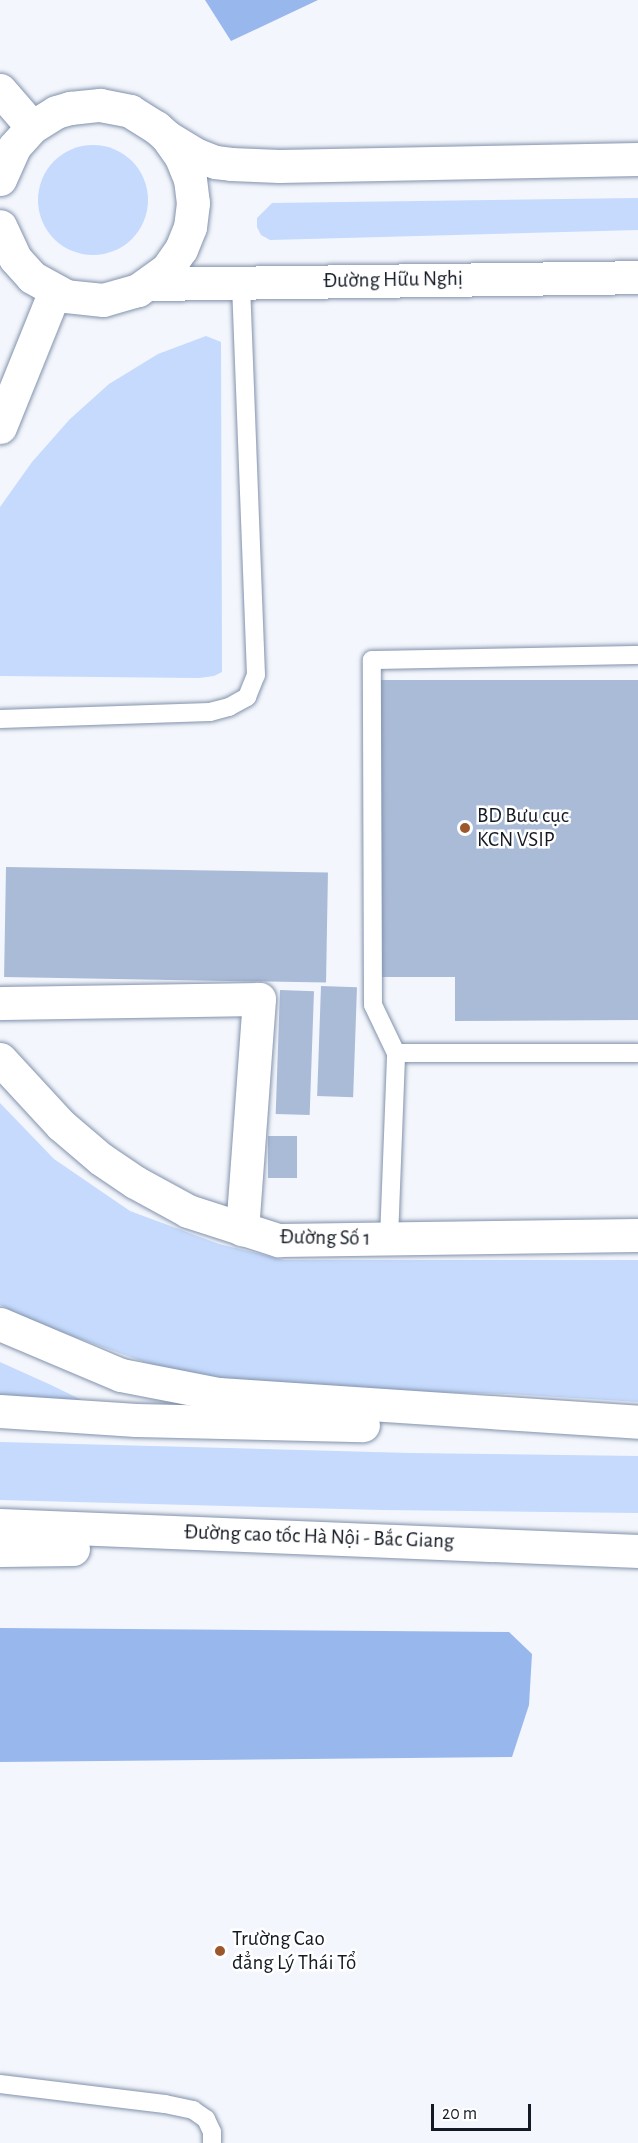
<!DOCTYPE html>
<meta charset="utf-8">
<style>
body{margin:0}
#map{position:relative;width:638px;height:2143px;overflow:hidden;background:#f3f6fc;font-family:"Alegreya Sans",sans-serif}
div>[style]{position:absolute}
[style*='--x']{left:calc(var(--x)*1px);top:calc(var(--y)*1px);width:calc(var(--w)*1px);rotate:calc(var(--a)*1deg)}
.green>*{inset:0;background:#c5dafc}
.round{border-radius:50%}
.water>*{inset:0;background:#97b7ed}
.building>*{inset:0;background:#aabbd7;transform-origin:0 0}
.roads{filter:drop-shadow(0 0 2px #8292ac) drop-shadow(0 0 2px #8292ac)}
.service>*{height:18px;margin:-9px;padding:0 9px;transform-origin:9px;border-radius:9px;background:#fff}
.minor>*{height:33px;margin:-16.5px;padding:0 16.5px;transform-origin:16.5px;border-radius:16.5px;background:#fff}
.tertiary>*{height:33px;margin:-16.5px;padding:0 16.5px;transform-origin:16.5px;border-radius:16.5px;background:#fff}
.secondary>*{height:33px;margin:-16.5px;padding:0 16.5px;transform-origin:16.5px;border-radius:16.5px;background:#fff}
.motorway>*{height:33px;margin:-16.5px;padding:0 16.5px;transform-origin:16.5px;border-radius:16.5px;background:#fff}
.dots>*{width:16px;height:16px;translate:-50% -50%;box-sizing:border-box;border:3px solid #fff;border-radius:50%}
span{translate:-50% -50%;white-space:nowrap;text-align:center;line-height:1.15;-webkit-text-stroke:5px #fff;paint-order:stroke}
.street-label{font-size:21px;color:#141a24}
.poi-label{font-size:21px;color:#141a24}
.left{translate:0 -50%;text-align:left}
.scale{position:absolute;left:431px;top:2104px;width:100px;height:27px;box-sizing:border-box;border:3px solid #141a24;border-top:0;padding-left:8px;font-size:18px;line-height:21px;white-space:nowrap;color:#141a24;-webkit-text-stroke:4px #fff;paint-order:stroke}
</style>
<div id="map">
<div class="green">
<div class="round" style="left:38px;top:145px;width:110px;height:110px"></div>
<div style="clip-path:polygon(638px 198px,638px 230px,270px 240px,261px 235px,257px 227px,257px 218px,272px 203px)"></div>
<div style="clip-path:polygon(206px 336px,221px 342px,222px 672px,214px 676px,199px 678px,0 676px,0 507px,32px 462px,70px 419px,109px 384px,158px 354px)"></div>
<div style="clip-path:polygon(0 1103px,54px 1159px,130px 1211px,219px 1244px,284px 1260px,638px 1260px,638px 1402px,509px 1394px,278px 1389px,161px 1368px,41px 1325px,0 1305px)"></div>
<div style="clip-path:polygon(0 1362px,51px 1385px,119px 1418px,0 1413px)"></div>
<div style="clip-path:polygon(0 1442px,410px 1453px,638px 1456px,638px 1513px,382px 1510px,0 1500px)"></div>
</div>
<div class="water">
<div style="clip-path:polygon(205px 0,318px 0,231px 41px)"></div>
<div style="clip-path:polygon(0 1628px,509px 1632px,532px 1654px,529px 1705px,512px 1757px,0 1762px)"></div>
</div>
<div class="building">
<div style="clip-path:polygon(380px 680px,638px 680px,638px 1020px,455px 1021px,455px 977px,382px 977px)"></div>
<div style="left:6px;top:867px;width:322px;height:110px;rotate:1deg"></div>
<div style="left:321px;top:986px;width:36px;height:110px;rotate:2deg"></div>
<div style="left:280px;top:990px;width:34px;height:124px;rotate:2deg"></div>
<div style="left:268px;top:1136px;width:29px;height:42px"></div>
</div>
<div class="roads">
<div class="service">
<div style="--x:0;--y:719;--w:210;--a:-1.9"></div>
<div style="--x:210;--y:712;--w:20;--a:-15"></div>
<div style="--x:229;--y:707;--w:21;--a:-29"></div>
<div style="--x:247;--y:697;--w:24;--a:-68"></div>
<div style="--x:256;--y:675;--w:393;--a:-92.2"></div>
<div style="--x:396;--y:1053;--w:242;--a:0"></div>
<div style="--x:389;--y:1239;--w:186;--a:-87.8"></div>
<div style="--x:396;--y:1053;--w:53;--a:-115.6"></div>
<div style="--x:373;--y:1005;--w:345;--a:-90.2"></div>
<div style="--x:372;--y:660;--w:266;--a:-1.1"></div>
<div style="--x:0;--y:2084;--w:166;--a:6.9"></div>
<div style="--x:165;--y:2104;--w:29;--a:12"></div>
<div style="--x:193;--y:2110;--w:16;--a:35"></div>
<div style="--x:206;--y:2119;--w:14;--a:65"></div>
<div style="--x:212;--y:2132;--w:11;--a:90"></div>
</div>
<div class="minor">
<div style="--x:0;--y:1003;--w:259;--a:-0.9"></div>
<div style="--x:259;--y:999;--w:231;--a:94.2"></div>
</div>
<div class="tertiary">
<div style="--x:0;--y:427;--w:147;--a:-68"></div>
<div style="--x:0;--y:1059;--w:90;--a:47.3"></div>
<div style="--x:61;--y:1125;--w:52;--a:40.4"></div>
<div style="--x:101;--y:1159;--w:41;--a:34.1"></div>
<div style="--x:135;--y:1182;--w:60;--a:28.7"></div>
<div style="--x:188;--y:1211;--w:95;--a:17.9"></div>
<div style="--x:278;--y:1240;--w:360;--a:-0.8"></div>
</div>
<div class="secondary">
<div style="--x:0;--y:90;--w:49;--a:49.1"></div>
<div style="--x:167;--y:137;--w:35;--a:31"></div>
<div style="--x:197;--y:155;--w:19;--a:21"></div>
<div style="--x:215;--y:162;--w:16;--a:7"></div>
<div style="--x:231;--y:164;--w:48;--a:2.4"></div>
<div style="--x:279;--y:166;--w:359;--a:-1.1"></div>
<div style="--x:0;--y:179;--w:35;--a:-66"></div>
<div style="--x:14;--y:147;--w:27;--a:-48"></div>
<div style="--x:32;--y:127;--w:28;--a:-32"></div>
<div style="--x:56;--y:112;--w:15;--a:-16"></div>
<div style="--x:70;--y:108;--w:30;--a:-6"></div>
<div style="--x:100;--y:105;--w:31;--a:11"></div>
<div style="--x:130;--y:111;--w:31;--a:32"></div>
<div style="--x:156;--y:127;--w:15;--a:42"></div>
<div style="--x:167;--y:137;--w:24;--a:55"></div>
<div style="--x:181;--y:157;--w:24;--a:68"></div>
<div style="--x:190;--y:179;--w:24;--a:83"></div>
<div style="--x:193;--y:203;--w:24;--a:97"></div>
<div style="--x:190;--y:227;--w:24;--a:112"></div>
<div style="--x:181;--y:249;--w:24;--a:125"></div>
<div style="--x:167;--y:269;--w:36;--a:144"></div>
<div style="--x:138;--y:290;--w:36;--a:164"></div>
<div style="--x:103;--y:300;--w:37;--a:-174"></div>
<div style="--x:66;--y:296;--w:39;--a:-151"></div>
<div style="--x:32;--y:277;--w:25;--a:-132"></div>
<div style="--x:15;--y:258;--w:35;--a:-115"></div>
<div style="--x:149;--y:284;--w:489;--a:-0.8"></div>
</div>
<div class="motorway">
<div style="--x:0;--y:1324;--w:131;--a:22.9"></div>
<div style="--x:121;--y:1375;--w:100;--a:11"></div>
<div style="--x:219;--y:1394;--w:420;--a:3.8"></div>
<div style="--x:0;--y:1411;--w:136;--a:3.8"></div>
<div style="--x:136;--y:1420;--w:227;--a:1.3"></div>
<div style="--x:0;--y:1525;--w:639;--a:2.33"></div>
<div style="--x:0;--y:1550;--w:73;--a:-0.8"></div>
</div>
</div>
<div class="dots">
<div style="left:465px;top:828px;background:#9d572c"></div>
<div style="left:220px;top:1951px;background:#9d572c"></div>
</div>
<div class="street-label">
<span style="left:393px;top:280px;rotate:-1deg">Đường Hữu Nghị</span>
<span style="left:325px;top:1238px;rotate:1deg">Đường Số 1</span>
<span style="left:319px;top:1537px;rotate:2deg">Đường cao tốc Hà Nội - Bắc Giang</span>
</div>
<div class="poi-label">
<span class="left" style="left:477px;top:828px">BD Bưu cục<br>KCN VSIP</span>
<span class="left" style="left:232px;top:1951px">Trường Cao<br>đẳng Lý Thái Tổ</span>
</div>
<div class="scale">20 m</div>
</div>
